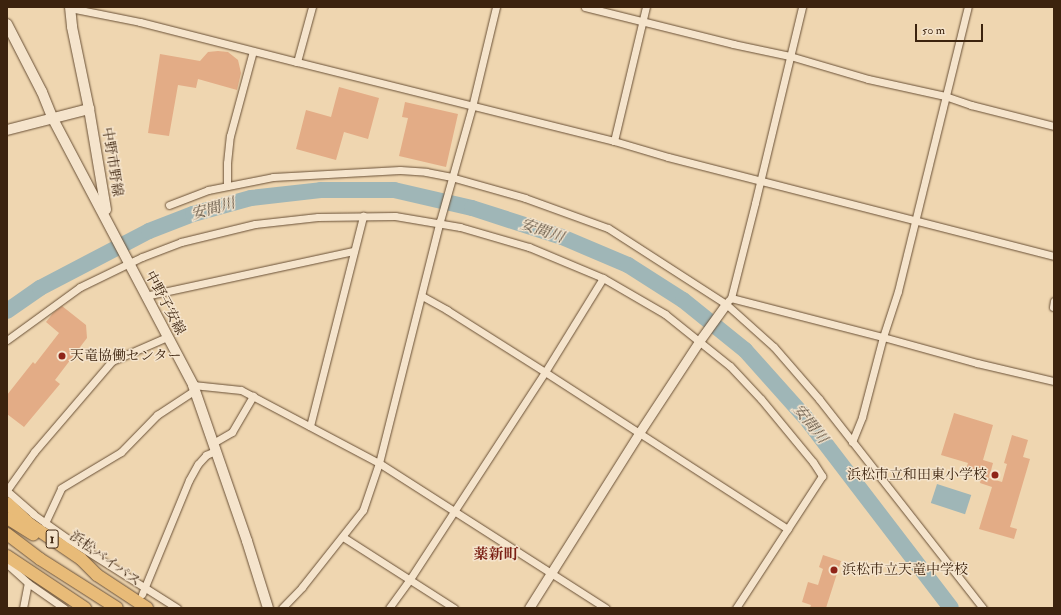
<!DOCTYPE html>
<meta charset="utf-8">
<style>
body{margin:0}
#map{position:relative;width:1061px;height:615px;overflow:hidden;background:#efd6b0;font-family:"IM FELL Double Pica","Noto Serif JP",serif}
div>[style]{position:absolute}
[style*='--x']{left:calc(var(--x)*1px);top:calc(var(--y)*1px);width:calc(var(--w)*1px);rotate:calc(var(--a)*1deg)}
.water>*{inset:0;background:#9fb6b7;transform-origin:0 0}
.river>*{height:16px;margin:-8px;padding:0 8px;transform-origin:8px;border-radius:8px;background:#9fb6b7}
.building>*{inset:0;background:#e3ac86}
.roads{filter:drop-shadow(0 0 1px #695036) drop-shadow(0 0 1px #695036)}
.minor>*{height:7px;margin:-3.5px;padding:0 3.5px;transform-origin:3.5px;border-radius:3.5px;background:#f5e4cc}
.tertiary>*{height:9px;margin:-4.5px;padding:0 4.5px;transform-origin:4.5px;border-radius:4.5px;background:#f5e4cc}
.secondary>*{height:10px;margin:-5px;padding:0 5px;transform-origin:5px;border-radius:5px;background:#f5e4cc}
.trunk>*{height:12px;margin:-6px;padding:0 6px;transform-origin:6px;border-radius:6px;background:#e8bb78}
.dots>*{width:11px;height:11px;translate:-50% -50%;box-sizing:border-box;border:2px solid #f5e4cc;border-radius:50%}
span{translate:-50% -50%;white-space:nowrap;text-align:center;line-height:1.15;-webkit-text-stroke:3px #f5e4cc;paint-order:stroke}
.shield-label span{padding:1px 3px;background:#f5e4cc;border:1px solid;border-radius:3px;-webkit-text-stroke-width:0}
.shield-label{font-size:13px;color:#3c230e;font-weight:700}
.street-label{font-size:14px;color:#3c230e}
.poi-label{font-size:14px;color:#3c230e}
.left{translate:0 -50%;text-align:left}
.right{translate:-100% -50%;text-align:right}
.water-label{font-size:15px;color:#554838;font-style:italic}
.neighbourhood-label{font-size:15px;color:#7a1f14;font-weight:700}
.frame{position:absolute;inset:0;border:8px solid #3c230e;pointer-events:none}
.scale{position:absolute;left:915px;top:24px;width:68px;height:18px;box-sizing:border-box;border:2px solid #3c230e;border-top:0;padding-left:5px;font-size:12px;line-height:14px;white-space:nowrap;color:#3c230e;-webkit-text-stroke:3px #f5e4cc;paint-order:stroke}
</style>
<div id="map">
<div class="water">
<div style="left:937px;top:484px;width:36px;height:20px;rotate:18deg"></div>
</div>
<div class="river">
<div style="--x:7;--y:311;--w:40;--a:-34.9"></div>
<div style="--x:40;--y:288;--w:123;--a:-27.6"></div>
<div style="--x:149;--y:231;--w:47;--a:-21.1"></div>
<div style="--x:193;--y:214;--w:60;--a:-15.4"></div>
<div style="--x:251;--y:198;--w:70;--a:-6.5"></div>
<div style="--x:321;--y:190;--w:73;--a:0"></div>
<div style="--x:394;--y:190;--w:80;--a:13"></div>
<div style="--x:472;--y:208;--w:95;--a:17.9"></div>
<div style="--x:562;--y:237;--w:72;--a:23"></div>
<div style="--x:628;--y:265;--w:65;--a:32.5"></div>
<div style="--x:683;--y:300;--w:80;--a:38.9"></div>
<div style="--x:745;--y:350;--w:90;--a:48.2"></div>
<div style="--x:805;--y:417;--w:240;--a:52.6"></div>
</div>
<div class="building">
<div style="clip-path:polygon(218px 51px,228px 52px,238px 60px,241px 73px,237px 90px,198px 79px,196px 88px,178px 85px,169px 136px,148px 133px,160px 54px,200px 61px,208px 52px)"></div>
<div style="clip-path:polygon(339px 87px,379px 98px,368px 139px,344px 132px,336px 160px,296px 149px,306px 110px,331px 117px)"></div>
<div style="clip-path:polygon(405px 102px,458px 114px,446px 167px,399px 156px,408px 118px,402px 117px)"></div>
<div style="clip-path:polygon(62px 306px,86px 325px,87px 338px,55px 380px,60px 384px,24px 427px,7px 414px,7px 395px,33px 362px,35px 364px,59px 333px,46px 322px,53px 313px)"></div>
<div style="clip-path:polygon(954px 413px,993px 425px,983px 460px,993px 463px,989px 478px,1002px 482px,1007px 464px,1004px 463px,1012px 435px,1028px 440px,1023px 457px,1030px 459px,1010px 527px,1017px 529px,1014px 539px,979px 529px,992px 487px,980px 483px,982px 474px,966px 469px,968px 463px,941px 455px)"></div>
<div style="clip-path:polygon(823px 555px,841px 561px,826px 608px,810px 608px,811px 605px,802px 602px,808px 582px,818px 585px,823px 569px,819px 567px)"></div>
</div>
<div class="roads">
<div class="minor">
<div style="--x:312;--y:7;--w:57;--a:105.3"></div>
<div style="--x:297;--y:62;--w:327;--a:14"></div>
<div style="--x:614;--y:141;--w:138;--a:-76.6"></div>
<div style="--x:585;--y:7;--w:153;--a:14"></div>
<div style="--x:733;--y:44;--w:58;--a:11.9"></div>
<div style="--x:790;--y:56;--w:81;--a:16.4"></div>
<div style="--x:868;--y:79;--w:79;--a:12.4"></div>
<div style="--x:945;--y:96;--w:28;--a:19"></div>
<div style="--x:971;--y:105;--w:86;--a:14.2"></div>
<div style="--x:70;--y:8;--w:71;--a:11.3"></div>
<div style="--x:140;--y:22;--w:162;--a:14.3"></div>
<div style="--x:614;--y:141;--w:56;--a:16.5"></div>
<div style="--x:668;--y:157;--w:398;--a:14.4"></div>
<div style="--x:227;--y:186;--w:23;--a:-90"></div>
<div style="--x:227;--y:163;--w:27;--a:-84"></div>
<div style="--x:230;--y:136;--w:88;--a:-74.9"></div>
<div style="--x:169;--y:205;--w:42;--a:-21"></div>
<div style="--x:208;--y:190;--w:66;--a:-11.3"></div>
<div style="--x:273;--y:177;--w:127;--a:-3.2"></div>
<div style="--x:400;--y:170;--w:26;--a:4"></div>
<div style="--x:426;--y:172;--w:25;--a:11"></div>
<div style="--x:451;--y:177;--w:77;--a:15.8"></div>
<div style="--x:525;--y:198;--w:88;--a:19.9"></div>
<div style="--x:608;--y:228;--w:140;--a:32.8"></div>
<div style="--x:726;--y:304;--w:64;--a:41.9"></div>
<div style="--x:774;--y:347;--w:69;--a:49.1"></div>
<div style="--x:819;--y:399;--w:266;--a:51.9"></div>
<div style="--x:145;--y:296;--w:213;--a:-12.2"></div>
<div style="--x:422;--y:296;--w:29;--a:29"></div>
<div style="--x:447;--y:310;--w:116;--a:32.3"></div>
<div style="--x:545;--y:372;--w:289;--a:32.9"></div>
<div style="--x:731;--y:298;--w:157;--a:14.4"></div>
<div style="--x:883;--y:337;--w:98;--a:15.5"></div>
<div style="--x:977;--y:363;--w:79;--a:13.2"></div>
<div style="--x:728;--y:301;--w:4;--a:-45"></div>
<div style="--x:731;--y:298;--w:98;--a:-75.8"></div>
<div style="--x:755;--y:203;--w:202;--a:-76.5"></div>
<div style="--x:1053;--y:307;--w:6;--a:-81"></div>
<div style="--x:7;--y:340;--w:90;--a:-36"></div>
<div style="--x:80;--y:287;--w:69;--a:-25.8"></div>
<div style="--x:142;--y:257;--w:42;--a:-21"></div>
<div style="--x:181;--y:242;--w:76;--a:-13.7"></div>
<div style="--x:255;--y:224;--w:63;--a:-6.3"></div>
<div style="--x:318;--y:217;--w:77;--a:-0.7"></div>
<div style="--x:395;--y:216;--w:66;--a:9.6"></div>
<div style="--x:460;--y:227;--w:72;--a:16.2"></div>
<div style="--x:529;--y:247;--w:80;--a:22.7"></div>
<div style="--x:603;--y:278;--w:72;--a:30.1"></div>
<div style="--x:665;--y:314;--w:83;--a:38.7"></div>
<div style="--x:730;--y:366;--w:45;--a:46.8"></div>
<div style="--x:761;--y:399;--w:82;--a:50.5"></div>
<div style="--x:813;--y:462;--w:17;--a:57"></div>
<div style="--x:822;--y:476;--w:158;--a:123.1"></div>
<div style="--x:193;--y:385;--w:48;--a:5.9"></div>
<div style="--x:241;--y:390;--w:156;--a:27.9"></div>
<div style="--x:379;--y:463;--w:269;--a:32.6"></div>
<div style="--x:310;--y:426;--w:217;--a:-75.8"></div>
<div style="--x:852;--y:442;--w:27;--a:-68"></div>
<div style="--x:862;--y:417;--w:83;--a:-75.3"></div>
<div style="--x:883;--y:337;--w:48;--a:-71.9"></div>
<div style="--x:898;--y:291;--w:292;--a:-76.2"></div>
<div style="--x:213;--y:443;--w:22;--a:-30"></div>
<div style="--x:232;--y:432;--w:42;--a:-59.7"></div>
<div style="--x:7;--y:490;--w:47;--a:-54.6"></div>
<div style="--x:34;--y:452;--w:120;--a:-49.4"></div>
<div style="--x:112;--y:361;--w:60;--a:-23.6"></div>
<div style="--x:7;--y:491;--w:35;--a:41"></div>
<div style="--x:33;--y:514;--w:43;--a:35.5"></div>
<div style="--x:68;--y:539;--w:129;--a:32.3"></div>
<div style="--x:45;--y:523;--w:38;--a:-65"></div>
<div style="--x:61;--y:488;--w:70;--a:-31"></div>
<div style="--x:121;--y:452;--w:52;--a:-45.8"></div>
<div style="--x:157;--y:415;--w:45;--a:-33.3"></div>
<div style="--x:343;--y:537;--w:132;--a:32.6"></div>
<div style="--x:7;--y:564;--w:28;--a:42"></div>
<div style="--x:28;--y:583;--w:44;--a:34.8"></div>
<div style="--x:142;--y:594;--w:123;--a:-67.6"></div>
<div style="--x:189;--y:480;--w:18;--a:-61"></div>
<div style="--x:198;--y:464;--w:12;--a:-48"></div>
<div style="--x:206;--y:455;--w:10;--a:-24"></div>
<div style="--x:23;--y:608;--w:25;--a:-79"></div>
<div style="--x:282;--y:608;--w:29;--a:-46"></div>
<div style="--x:302;--y:587;--w:98;--a:-51.6"></div>
<div style="--x:363;--y:510;--w:50;--a:-71.2"></div>
<div style="--x:379;--y:463;--w:250;--a:-75.9"></div>
<div style="--x:440;--y:221;--w:118;--a:-74.3"></div>
<div style="--x:472;--y:107;--w:103;--a:-76.5"></div>
<div style="--x:389;--y:608;--w:36;--a:-54"></div>
<div style="--x:410;--y:579;--w:247;--a:-56.9"></div>
<div style="--x:545;--y:372;--w:110;--a:-58.3"></div>
</div>
<div class="tertiary">
<div style="--x:529;--y:608;--w:207;--a:-57.8"></div>
<div style="--x:639;--y:433;--w:111;--a:-56.7"></div>
<div style="--x:700;--y:340;--w:44;--a:-54.2"></div>
</div>
<div class="secondary">
<div style="--x:70;--y:7;--w:20;--a:84"></div>
<div style="--x:72;--y:27;--w:84;--a:78.3"></div>
<div style="--x:89;--y:109;--w:102;--a:80.4"></div>
<div style="--x:7;--y:24;--w:76;--a:62.8"></div>
<div style="--x:42;--y:92;--w:29;--a:68"></div>
<div style="--x:53;--y:119;--w:301;--a:62.2"></div>
<div style="--x:193;--y:385;--w:165;--a:70.9"></div>
<div style="--x:247;--y:541;--w:70;--a:72.6"></div>
<div style="--x:7;--y:130;--w:85;--a:-14.4"></div>
</div>
<div class="trunk">
<div style="--x:7;--y:503;--w:33;--a:43"></div>
<div style="--x:31;--y:525;--w:60;--a:34.2"></div>
<div style="--x:81;--y:559;--w:23;--a:45"></div>
<div style="--x:97;--y:575;--w:60;--a:33.4"></div>
<div style="--x:7;--y:518;--w:31;--a:32"></div>
<div style="--x:7;--y:534;--w:41;--a:37.1"></div>
<div style="--x:40;--y:559;--w:91;--a:32.5"></div>
<div style="--x:7;--y:556;--w:94;--a:33.7"></div>
</div>
</div>
<div class="dots">
<div style="left:62px;top:356px;background:#8f2418"></div>
<div style="left:995px;top:475px;background:#8f2418"></div>
<div style="left:834px;top:570px;background:#8f2418"></div>
</div>
<div class="shield-label">
<span style="left:52px;top:539px">1</span>
</div>
<div class="street-label">
<span style="left:112px;top:162px;rotate:81deg">中野市野線</span>
<span style="left:165px;top:303px;rotate:62deg">中野子安線</span>
<span style="left:105px;top:559px;rotate:36deg">浜松バイパス</span>
</div>
<div class="poi-label">
<span class="left" style="left:70px;top:356px">天竜協働センター</span>
<span class="right" style="left:987px;top:475px">浜松市立和田東小学校</span>
<span class="left" style="left:842px;top:570px">浜松市立天竜中学校</span>
</div>
<div class="water-label">
<span style="left:213px;top:209px;rotate:-16deg">安間川</span>
<span style="left:542px;top:231px;rotate:19deg">安間川</span>
<span style="left:810px;top:424px;rotate:51deg">安間川</span>
</div>
<div class="neighbourhood-label">
<span style="left:496px;top:555px">薬新町</span>
</div>
<div class="frame"></div>
<div class="scale">50 m</div>
</div>
